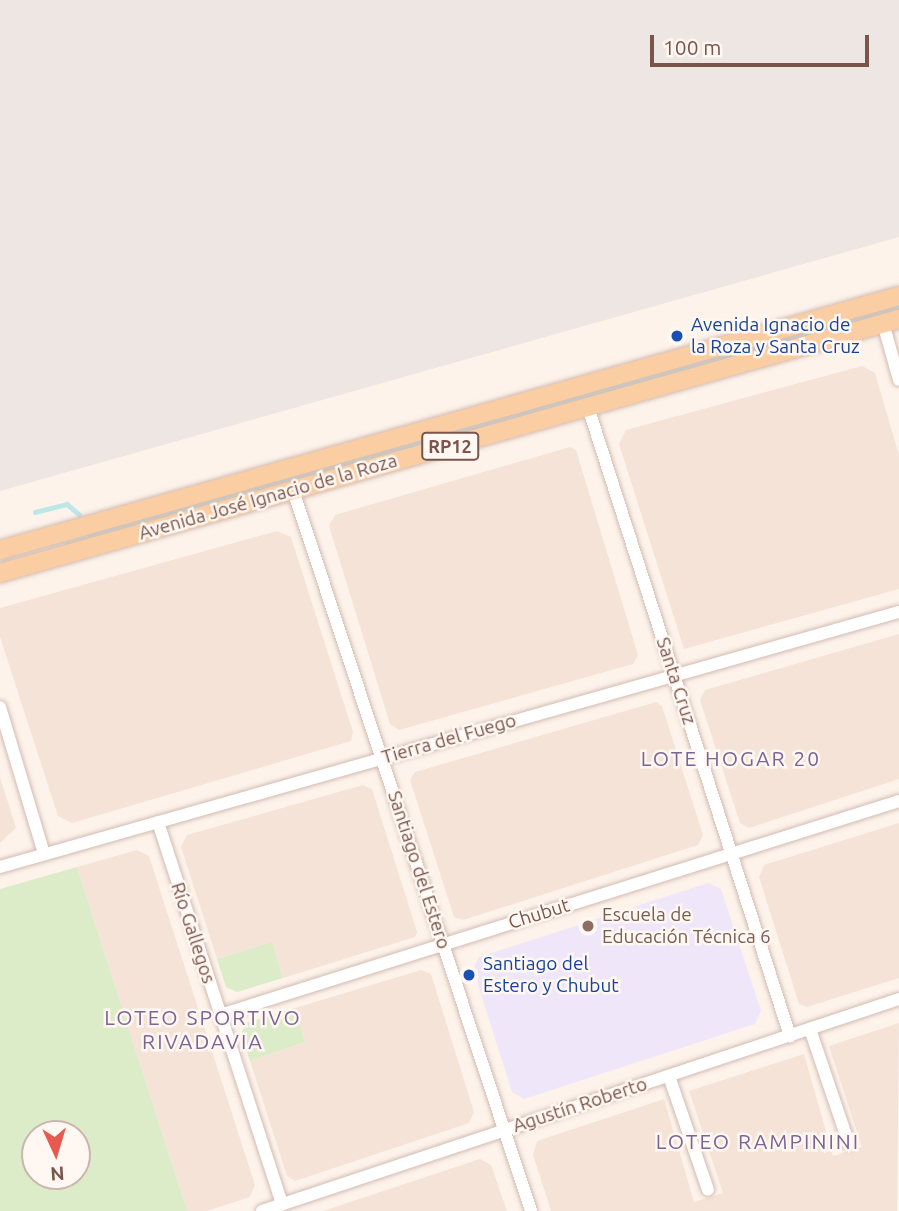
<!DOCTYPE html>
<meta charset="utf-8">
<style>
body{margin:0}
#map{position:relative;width:899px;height:1211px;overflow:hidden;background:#fdf3ea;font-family:Ubuntu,sans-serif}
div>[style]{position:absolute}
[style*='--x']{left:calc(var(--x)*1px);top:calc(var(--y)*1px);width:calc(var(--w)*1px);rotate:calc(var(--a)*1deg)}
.residential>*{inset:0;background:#f5e3d8}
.industrial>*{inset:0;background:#eee6e3}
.education>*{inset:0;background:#f0e6fa}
.green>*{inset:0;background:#dcebc8}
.stream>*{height:4.5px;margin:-2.25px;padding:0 2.25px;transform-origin:2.25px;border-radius:2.25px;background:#bee7e7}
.roads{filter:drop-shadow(0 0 2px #d2bbb2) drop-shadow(0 0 2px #d2bbb2)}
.minor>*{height:12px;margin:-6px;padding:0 6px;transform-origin:6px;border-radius:6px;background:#fff}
.primary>*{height:18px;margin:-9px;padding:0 9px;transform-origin:9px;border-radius:9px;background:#fbcda3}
.dots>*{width:19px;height:19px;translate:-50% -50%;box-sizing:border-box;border:4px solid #fff7f1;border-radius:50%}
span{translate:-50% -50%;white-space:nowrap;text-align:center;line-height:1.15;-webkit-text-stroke:5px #fff7f1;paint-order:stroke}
.shield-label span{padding:2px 5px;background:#fff7f1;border:2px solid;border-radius:5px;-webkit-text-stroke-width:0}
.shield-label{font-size:18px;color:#79554c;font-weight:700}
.transit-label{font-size:19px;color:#164399}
.left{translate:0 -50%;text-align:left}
.street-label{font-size:19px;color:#79554c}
.education-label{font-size:19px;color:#785e54}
.neighbourhood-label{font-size:21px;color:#7c6594;letter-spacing:2px}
.north{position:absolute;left:21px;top:1120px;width:70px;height:70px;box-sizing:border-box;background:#fff7f1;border:2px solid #c9b6af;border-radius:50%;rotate:176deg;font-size:19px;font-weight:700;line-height:28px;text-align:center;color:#79554c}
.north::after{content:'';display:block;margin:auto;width:24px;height:32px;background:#e75a4f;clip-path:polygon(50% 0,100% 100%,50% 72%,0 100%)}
.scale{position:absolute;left:650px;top:35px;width:219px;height:32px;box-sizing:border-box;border:4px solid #79554c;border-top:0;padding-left:9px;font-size:21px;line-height:24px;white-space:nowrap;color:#79554c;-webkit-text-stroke:5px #fff7f1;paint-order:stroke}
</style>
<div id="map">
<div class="residential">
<div style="clip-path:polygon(862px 366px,875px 373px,899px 455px,899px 589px,684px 649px,619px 444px,626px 430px)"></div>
<div style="clip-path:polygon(570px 447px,576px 450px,638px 655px,633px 664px,399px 730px,390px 724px,329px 526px,335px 515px)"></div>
<div style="clip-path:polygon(277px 531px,291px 537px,353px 732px,351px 741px,72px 823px,58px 816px,0 637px,0 608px)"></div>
<div style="clip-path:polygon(899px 634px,899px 779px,749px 828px,740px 823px,700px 700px,705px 690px)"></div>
<div style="clip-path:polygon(656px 702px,662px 706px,703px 835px,698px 845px,463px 920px,454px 917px,410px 780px,415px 772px)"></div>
<div style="clip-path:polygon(0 777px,16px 828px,0 843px)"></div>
<div style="clip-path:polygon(363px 785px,372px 789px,417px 932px,415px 937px,283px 978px,272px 942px,217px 959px,181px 847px,187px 835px)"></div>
<div style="clip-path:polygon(899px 823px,899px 978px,807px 1007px,799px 1004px,759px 877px,764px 865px)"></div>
<div style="clip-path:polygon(137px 850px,149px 856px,255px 1185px,250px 1197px,207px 1211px,187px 1211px,77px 867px)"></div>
<div style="clip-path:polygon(421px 970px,431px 974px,474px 1112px,469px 1123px,295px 1181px,287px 1176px,250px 1061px,305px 1042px,295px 1008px)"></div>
<div style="clip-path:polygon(899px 1023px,897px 1211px,551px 1211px,533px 1155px,537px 1141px,664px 1099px,694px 1202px,723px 1193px,689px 1091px,804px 1054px,833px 1156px,862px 1147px,829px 1046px)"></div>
<div style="clip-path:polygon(480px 1159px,491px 1165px,507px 1211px,323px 1211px)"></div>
</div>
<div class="industrial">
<div style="clip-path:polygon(0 0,899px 0,899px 237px,0 491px)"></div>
</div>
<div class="education">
<div style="clip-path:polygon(708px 883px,721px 889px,761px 1011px,755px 1024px,524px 1099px,512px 1092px,473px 969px,479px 957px)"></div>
</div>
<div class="green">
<div style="clip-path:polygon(899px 304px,899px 312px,68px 546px,63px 543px)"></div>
<div style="clip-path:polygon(evenodd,77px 867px,140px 1064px,187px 1211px,0 1211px,0 889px,77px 867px,35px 1134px,77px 1134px,77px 1176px,35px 1176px,35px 1134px)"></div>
<div style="clip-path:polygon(272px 942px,283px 978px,237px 992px,226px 987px,217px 959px)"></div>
<div style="clip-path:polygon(295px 1008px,305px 1042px,250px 1061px,241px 1034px,246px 1023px)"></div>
</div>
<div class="stream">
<div style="--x:35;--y:512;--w:33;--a:-14"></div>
<div style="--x:67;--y:504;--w:16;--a:40"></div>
<div style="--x:89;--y:534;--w:841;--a:-15.59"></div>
</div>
<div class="roads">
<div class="minor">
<div style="--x:883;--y:323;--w:59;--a:74.3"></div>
<div style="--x:588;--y:407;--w:661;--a:72.2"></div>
<div style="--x:293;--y:490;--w:759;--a:71.73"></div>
<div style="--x:0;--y:707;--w:153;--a:73.3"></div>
<div style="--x:158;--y:822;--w:402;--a:72"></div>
<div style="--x:0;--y:867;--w:934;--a:-15.84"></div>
<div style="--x:220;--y:1015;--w:712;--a:-17.49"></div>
<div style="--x:810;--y:1029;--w:121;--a:71.3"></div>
<div style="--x:669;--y:1076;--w:120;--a:71.1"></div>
<div style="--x:262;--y:1211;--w:671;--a:-18.41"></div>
</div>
<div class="primary">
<div style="--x:0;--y:550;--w:934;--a:-15.78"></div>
<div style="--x:0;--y:573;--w:934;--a:-15.78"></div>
</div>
</div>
<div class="dots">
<div style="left:677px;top:336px;background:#1a4fb4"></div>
<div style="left:588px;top:926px;background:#8d6e63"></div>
<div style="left:469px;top:975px;background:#1a4fb4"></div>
</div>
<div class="shield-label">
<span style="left:450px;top:446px">RP12</span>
</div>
<div class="transit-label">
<span class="left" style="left:691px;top:336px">Avenida Ignacio de<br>la Roza y Santa Cruz</span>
<span class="left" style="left:483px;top:975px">Santiago del<br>Estero y Chubut</span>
</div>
<div class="street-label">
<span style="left:268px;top:497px;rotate:-16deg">Avenida José Ignacio de la Roza</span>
<span style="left:676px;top:681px;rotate:72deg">Santa Cruz</span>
<span style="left:449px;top:739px;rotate:-16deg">Tierra del Fuego</span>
<span style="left:419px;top:870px;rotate:72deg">Santiago del Estero</span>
<span style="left:539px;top:914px;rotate:-17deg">Chubut</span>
<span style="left:193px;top:933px;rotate:72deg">Río Gallegos</span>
<span style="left:580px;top:1105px;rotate:-18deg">Agustín Roberto</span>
</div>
<div class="education-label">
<span class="left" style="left:602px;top:926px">Escuela de<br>Educación Técnica 6</span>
</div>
<div class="neighbourhood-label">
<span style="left:731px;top:758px">LOTE HOGAR 20</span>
<span style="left:203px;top:1029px">LOTEO SPORTIVO<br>RIVADAVIA</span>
<span style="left:758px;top:1141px">LOTEO RAMPININI</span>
</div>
<div class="north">N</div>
<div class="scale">100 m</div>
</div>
